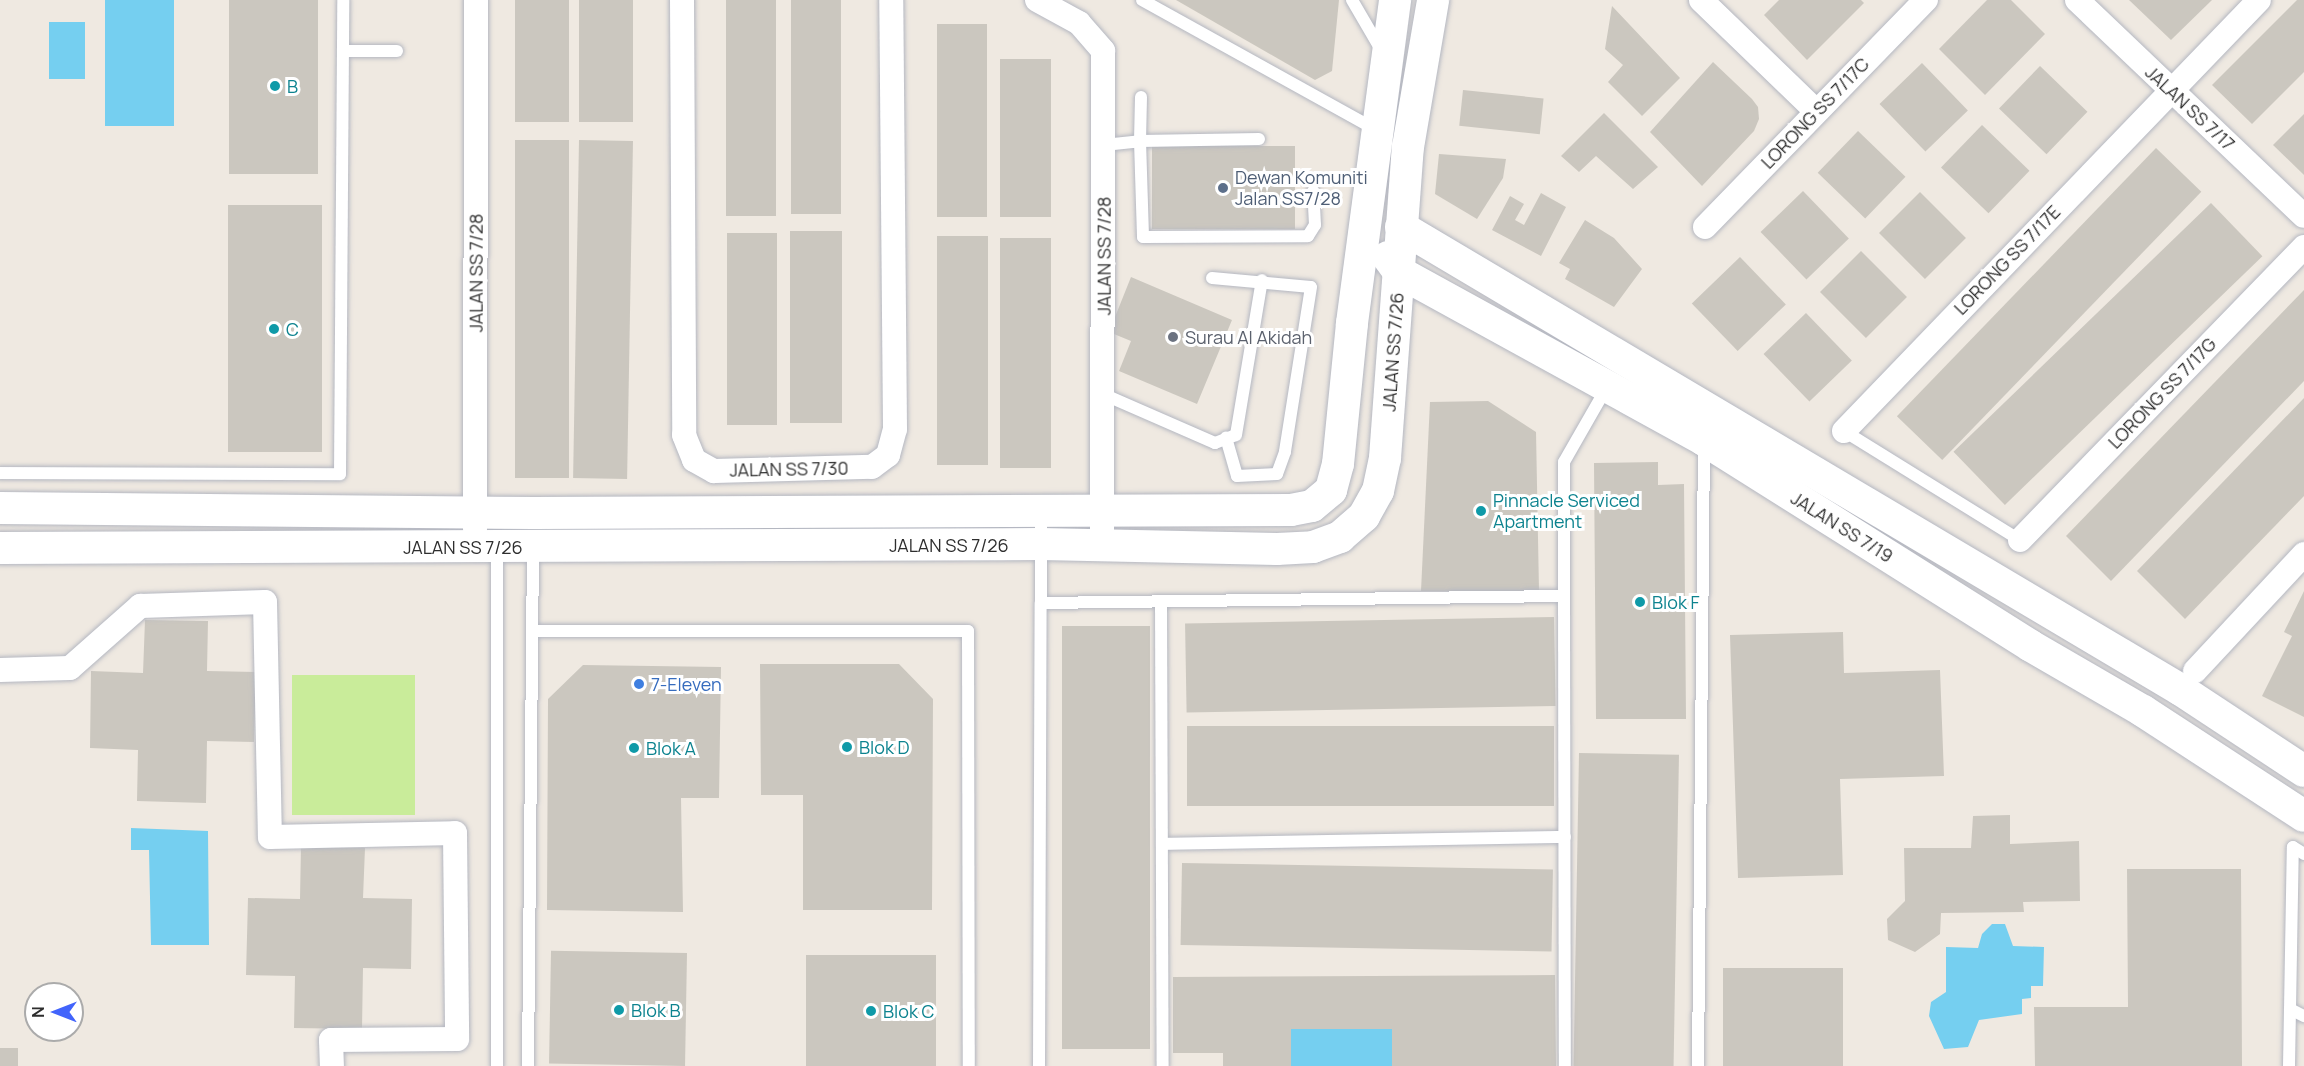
<!DOCTYPE html>
<style>
body{margin:0}
#map{position:relative;width:2304px;height:1066px;overflow:hidden;background:#efe9e1;font-family:Manrope,sans-serif}
div>[style]{position:absolute}
[style*='--x']{left:calc(var(--x)*1px);top:calc(var(--y)*1px);width:calc(var(--w)*1px);rotate:calc(var(--a)*1deg)}
.pitch>*{inset:0;background:#c9ec9a;transform-origin:0 0}
.water>*{inset:0;background:#75cff0;transform-origin:0 0}
.building>*{inset:0;background:#cbc7bf;transform-origin:0 0}
.roads{filter:drop-shadow(0 0 2px #b4b7c1) drop-shadow(0 0 2px #b4b7c1)}
.service>*{height:12px;margin:-6px;padding:0 6px;transform-origin:6px;border-radius:6px;background:#fff}
.minor>*{height:24px;margin:-12px;padding:0 12px;transform-origin:12px;border-radius:12px;background:#fff}
.tertiary>*{height:32px;margin:-16px;padding:0 16px;transform-origin:16px;border-radius:16px;background:#fff}
.dots>*{width:16px;height:16px;translate:-50% -50%;box-sizing:border-box;border:3px solid #fff;border-radius:50%}
span{translate:-50% -50%;white-space:nowrap;text-align:center;line-height:1.15;-webkit-text-stroke:6px #fff;paint-order:stroke}
.culture-label{font-size:18px;color:#0d838f}
.left{translate:0 -50%;text-align:left}
.street-label{font-size:18px;color:#2e2e2e}
.service-label{font-size:18px;color:#4e5e75}
.worship-label{font-size:18px;color:#5b616d}
.shop-label{font-size:18px;color:#366cbe}
.north{position:absolute;left:24px;top:982px;width:60px;height:60px;box-sizing:border-box;background:#fff;border:2px solid #ababab;border-radius:50%;rotate:270deg;font-size:16px;font-weight:700;line-height:24px;text-align:center;color:#2e2e2e}
.north::after{content:'';display:block;margin:auto;width:21px;height:27px;background:#4264fb;clip-path:polygon(50% 0,100% 100%,50% 72%,0 100%)}
</style>
<div id="map">
<div class="pitch">
<div style="left:292px;top:675px;width:123px;height:140px"></div>
</div>
<div class="water">
<div style="left:105px;top:0;width:69px;height:126px"></div>
<div style="left:85px;top:22px;width:57px;height:36px;rotate:90deg"></div>
<div style="clip-path:polygon(131px 828px,208px 831px,209px 945px,151px 945px,149px 850px,131px 850px)"></div>
<div style="clip-path:polygon(1992px 924px,2005px 924px,2013px 946px,2044px 947px,2043px 986px,2031px 986px,2031px 998px,2022px 999px,2022px 1014px,1979px 1020px,1968px 1047px,1944px 1049px,1929px 1016px,1931px 1002px,1946px 992px,1946px 947px,1978px 948px,1982px 934px)"></div>
<div style="left:1291px;top:1029px;width:101px;height:37px"></div>
</div>
<div class="building">
<div style="left:229px;top:0;width:89px;height:174px"></div>
<div style="left:515px;top:0;width:54px;height:122px"></div>
<div style="left:579px;top:0;width:54px;height:122px"></div>
<div style="left:726px;top:0;width:50px;height:216px"></div>
<div style="left:791px;top:0;width:50px;height:214px"></div>
<div style="clip-path:polygon(1176px 0,1339px 0,1332px 71px,1315px 80px)"></div>
<div style="clip-path:polygon(1779px 0,1861px 0,1864px 3px,1807px 60px,1764px 15px)"></div>
<div style="clip-path:polygon(1987px 0,2011px 0,2045px 34px,1985px 95px,1939px 49px)"></div>
<div style="clip-path:polygon(2129px 0,2212px 0,2171px 40px)"></div>
<div style="clip-path:polygon(2297px 0,2304px 0,2304px 72px,2252px 124px,2212px 85px)"></div>
<div style="clip-path:polygon(1612px 6px,1680px 78px,1642px 116px,1608px 82px,1623px 65px,1605px 49px)"></div>
<div style="left:937px;top:24px;width:50px;height:193px"></div>
<div style="left:1000px;top:59px;width:51px;height:158px"></div>
<div style="clip-path:polygon(1713px 62px,1752px 99px,1758px 107px,1759px 119px,1754px 131px,1702px 186px,1650px 132px)"></div>
<div style="left:1922px;top:63px;width:66px;height:59px;rotate:46deg"></div>
<div style="left:2040px;top:66px;width:66px;height:59px;rotate:44deg"></div>
<div style="left:1463px;top:90px;width:81px;height:36px;rotate:6deg"></div>
<div style="clip-path:polygon(1604px 113px,1658px 167px,1633px 189px,1596px 156px,1579px 172px,1561px 156px)"></div>
<div style="clip-path:polygon(2304px 114px,2304px 175px,2273px 145px)"></div>
<div style="left:1982px;top:125px;width:66px;height:59px;rotate:44deg"></div>
<div style="left:1858px;top:131px;width:66px;height:58px;rotate:44deg"></div>
<div style="left:515px;top:140px;width:54px;height:338px"></div>
<div style="left:579px;top:140px;width:54px;height:338px;rotate:1deg"></div>
<div style="left:1152px;top:146px;width:143px;height:83px"></div>
<div style="left:2156px;top:148px;width:63px;height:373px;rotate:44deg"></div>
<div style="clip-path:polygon(1439px 154px,1506px 159px,1503px 178px,1477px 219px,1435px 194px)"></div>
<div style="left:1803px;top:191px;width:66px;height:59px;rotate:46deg"></div>
<div style="left:1920px;top:192px;width:65px;height:58px;rotate:45deg"></div>
<div style="clip-path:polygon(1541px 193px,1566px 207px,1541px 256px,1492px 230px,1510px 196px,1524px 204px,1515px 220px,1524px 225px)"></div>
<div style="left:2211px;top:203px;width:74px;height:358px;rotate:46deg"></div>
<div style="left:228px;top:205px;width:94px;height:247px"></div>
<div style="clip-path:polygon(1585px 220px,1614px 238px,1642px 269px,1614px 307px,1565px 279px,1570px 269px,1559px 263px)"></div>
<div style="left:790px;top:231px;width:52px;height:192px"></div>
<div style="left:727px;top:233px;width:50px;height:192px"></div>
<div style="left:937px;top:236px;width:51px;height:229px"></div>
<div style="left:1000px;top:238px;width:51px;height:230px"></div>
<div style="left:1861px;top:251px;width:65px;height:58px;rotate:45deg"></div>
<div style="left:1740px;top:257px;width:66px;height:67px;rotate:46deg"></div>
<div style="clip-path:polygon(1131px 277px,1232px 320px,1197px 404px,1119px 371px,1131px 341px,1109px 332px)"></div>
<div style="clip-path:polygon(2304px 290px,2304px 381px,2111px 581px,2066px 536px)"></div>
<div style="left:1806px;top:313px;width:66px;height:59px;rotate:46deg"></div>
<div style="clip-path:polygon(2304px 398px,2304px 496px,2185px 619px,2137px 571px)"></div>
<div style="clip-path:polygon(1488px 401px,1536px 432px,1539px 591px,1421px 591px,1430px 402px)"></div>
<div style="clip-path:polygon(1658px 462px,1658px 485px,1684px 484px,1686px 719px,1596px 719px,1594px 463px)"></div>
<div style="clip-path:polygon(2304px 591px,2304px 717px,2262px 696px,2292px 636px,2284px 632px)"></div>
<div style="left:1554px;top:617px;width:89px;height:369px;rotate:89deg"></div>
<div style="clip-path:polygon(145px 620px,208px 621px,207px 671px,256px 672px,254px 742px,207px 741px,206px 803px,137px 801px,138px 750px,90px 748px,91px 671px,143px 673px)"></div>
<div style="left:1150px;top:626px;width:423px;height:88px;rotate:90deg"></div>
<div style="clip-path:polygon(1843px 632px,1844px 673px,1940px 670px,1944px 776px,1840px 779px,1843px 875px,1738px 878px,1730px 635px)"></div>
<div style="clip-path:polygon(760px 664px,899px 664px,933px 699px,932px 910px,803px 910px,803px 795px,761px 795px)"></div>
<div style="clip-path:polygon(583px 665px,721px 667px,719px 798px,681px 798px,683px 912px,547px 910px,548px 699px)"></div>
<div style="left:1554px;top:726px;width:80px;height:367px;rotate:90deg"></div>
<div style="left:1579px;top:753px;width:100px;height:313px;rotate:1deg"></div>
<div style="clip-path:polygon(2010px 815px,2010px 844px,2079px 841px,2080px 901px,2023px 902px,2024px 912px,1941px 913px,1940px 934px,1915px 952px,1888px 940px,1887px 919px,1905px 901px,1904px 848px,1971px 848px,1973px 816px)"></div>
<div style="clip-path:polygon(301px 846px,365px 848px,363px 898px,412px 899px,411px 969px,363px 968px,362px 1029px,294px 1028px,295px 976px,246px 975px,248px 898px,300px 899px)"></div>
<div style="left:1182px;top:863px;width:371px;height:82px;rotate:1deg"></div>
<div style="clip-path:polygon(2127px 869px,2241px 869px,2242px 1066px,2035px 1066px,2034px 1007px,2128px 1007px)"></div>
<div style="left:687px;top:953px;width:113px;height:136px;rotate:91deg"></div>
<div style="left:936px;top:955px;width:111px;height:130px;rotate:90deg"></div>
<div style="left:1723px;top:968px;width:120px;height:98px"></div>
<div style="clip-path:polygon(1555px 975px,1556px 1066px,1392px 1066px,1392px 1029px,1291px 1029px,1291px 1066px,1223px 1066px,1223px 1053px,1173px 1053px,1173px 977px)"></div>
<div style="left:0;top:1048px;width:18px;height:18px"></div>
</div>
<div class="roads">
<div class="service">
<div style="--x:1142;--y:0;--w:266;--a:29"></div>
<div style="--x:1352;--y:0;--w:61;--a:59.7"></div>
<div style="--x:343;--y:51;--w:54;--a:0"></div>
<div style="--x:1259;--y:139;--w:119;--a:179"></div>
<div style="--x:1140;--y:141;--w:96;--a:88.2"></div>
<div style="--x:1143;--y:237;--w:165;--a:-0.3"></div>
<div style="--x:1308;--y:236;--w:13;--a:-58"></div>
<div style="--x:1315;--y:225;--w:34;--a:-93"></div>
<div style="--x:1104;--y:145;--w:36;--a:-6"></div>
<div style="--x:1140;--y:141;--w:44;--a:-88.7"></div>
<div style="--x:1212;--y:278;--w:99;--a:5.2"></div>
<div style="--x:1311;--y:287;--w:167;--a:99"></div>
<div style="--x:1285;--y:452;--w:23;--a:110"></div>
<div style="--x:1277;--y:474;--w:40;--a:177.1"></div>
<div style="--x:1237;--y:476;--w:40;--a:-106"></div>
<div style="--x:1105;--y:395;--w:120;--a:23.6"></div>
<div style="--x:1215;--y:443;--w:22;--a:-21"></div>
<div style="--x:1236;--y:435;--w:157;--a:-80.5"></div>
<div style="--x:1844;--y:431;--w:207;--a:31.8"></div>
<div style="--x:0;--y:473;--w:340;--a:0.2"></div>
<div style="--x:340;--y:474;--w:474;--a:-89.6"></div>
<div style="--x:1564;--y:596;--w:134;--a:-90"></div>
<div style="--x:1564;--y:462;--w:86;--a:-60.2"></div>
<div style="--x:1041;--y:603;--w:92;--a:-90"></div>
<div style="--x:1161;--y:603;--w:463;--a:89.8"></div>
<div style="--x:532;--y:631;--w:436;--a:0"></div>
<div style="--x:968;--y:631;--w:435;--a:89.9"></div>
<div style="--x:1162;--y:844;--w:403;--a:-1"></div>
<div style="--x:2290;--y:1009;--w:16;--a:27"></div>
<div style="--x:497;--y:1066;--w:520;--a:-90"></div>
<div style="--x:528;--y:1066;--w:519;--a:-89.45"></div>
<div style="--x:1039;--y:1066;--w:463;--a:-89.8"></div>
<div style="--x:1041;--y:603;--w:523;--a:-0.77"></div>
<div style="--x:1564;--y:596;--w:470;--a:89.9"></div>
<div style="--x:1698;--y:1066;--w:623;--a:-89.45"></div>
<div style="--x:2289;--y:1066;--w:219;--a:-89"></div>
<div style="--x:2293;--y:847;--w:13;--a:32"></div>
</div>
<div class="minor">
<div style="--x:682;--y:0;--w:435;--a:89.7"></div>
<div style="--x:684;--y:435;--w:27;--a:68"></div>
<div style="--x:694;--y:460;--w:23;--a:29"></div>
<div style="--x:714;--y:471;--w:158;--a:-1.5"></div>
<div style="--x:872;--y:467;--w:20;--a:-37"></div>
<div style="--x:888;--y:455;--w:27;--a:-75"></div>
<div style="--x:895;--y:429;--w:429;--a:-90.5"></div>
<div style="--x:1037;--y:0;--w:48;--a:28.7"></div>
<div style="--x:1079;--y:23;--w:37;--a:49"></div>
<div style="--x:1103;--y:51;--w:494;--a:90.1"></div>
<div style="--x:1701;--y:0;--w:160;--a:44"></div>
<div style="--x:2077;--y:0;--w:313;--a:43.6"></div>
<div style="--x:1705;--y:227;--w:317;--a:-45.8"></div>
<div style="--x:1844;--y:431;--w:598;--a:-46.08"></div>
<div style="--x:475;--y:529;--w:529;--a:-89.89"></div>
<div style="--x:2020;--y:540;--w:408;--a:-45.9"></div>
<div style="--x:0;--y:670;--w:70;--a:-1.6"></div>
<div style="--x:70;--y:668;--w:94;--a:-41.5"></div>
<div style="--x:140;--y:606;--w:125;--a:-1.8"></div>
<div style="--x:265;--y:602;--w:235;--a:88.8"></div>
<div style="--x:270;--y:837;--w:185;--a:-1.2"></div>
<div style="--x:455;--y:833;--w:206;--a:89.4"></div>
<div style="--x:457;--y:1039;--w:126;--a:179.5"></div>
<div style="--x:331;--y:1040;--w:26;--a:88"></div>
<div style="--x:2195;--y:671;--w:160;--a:-47"></div>
</div>
<div class="tertiary">
<div style="--x:1401;--y:227;--w:907;--a:30.69"></div>
<div style="--x:2181;--y:690;--w:147;--a:33.4"></div>
<div style="--x:1388;--y:257;--w:19;--a:54"></div>
<div style="--x:1399;--y:272;--w:348;--a:28.8"></div>
<div style="--x:1704;--y:440;--w:386;--a:32.2"></div>
<div style="--x:2031;--y:646;--w:129;--a:30.1"></div>
<div style="--x:2143;--y:711;--w:192;--a:33.1"></div>
<div style="--x:0;--y:508;--w:534;--a:0.54"></div>
<div style="--x:534;--y:513;--w:757;--a:-0.23"></div>
<div style="--x:1291;--y:510;--w:21;--a:-11"></div>
<div style="--x:1312;--y:506;--w:25;--a:-40"></div>
<div style="--x:1331;--y:490;--w:27;--a:-75"></div>
<div style="--x:1338;--y:464;--w:142;--a:-84.3"></div>
<div style="--x:1352;--y:323;--w:326;--a:-82.4"></div>
<div style="--x:0;--y:548;--w:1041;--a:-0.22"></div>
<div style="--x:1041;--y:544;--w:236;--a:1.2"></div>
<div style="--x:1277;--y:549;--w:36;--a:-3"></div>
<div style="--x:1313;--y:547;--w:29;--a:-20"></div>
<div style="--x:1340;--y:537;--w:32;--a:-41"></div>
<div style="--x:1364;--y:516;--w:29;--a:-61"></div>
<div style="--x:1378;--y:491;--w:34;--a:-78"></div>
<div style="--x:1385;--y:458;--w:312;--a:-85.8"></div>
<div style="--x:1408;--y:147;--w:149;--a:-80.3"></div>
</div>
</div>
<div class="dots">
<div style="left:275px;top:86px;background:#0f9aa8"></div>
<div style="left:1223px;top:188px;background:#5c6f8a"></div>
<div style="left:274px;top:329px;background:#0f9aa8"></div>
<div style="left:1173px;top:337px;background:#6b7280"></div>
<div style="left:1481px;top:511px;background:#0f9aa8"></div>
<div style="left:1640px;top:602px;background:#0f9aa8"></div>
<div style="left:639px;top:684px;background:#3f7fe0"></div>
<div style="left:847px;top:747px;background:#0f9aa8"></div>
<div style="left:634px;top:748px;background:#0f9aa8"></div>
<div style="left:619px;top:1010px;background:#0f9aa8"></div>
<div style="left:871px;top:1011px;background:#0f9aa8"></div>
</div>
<div class="culture-label">
<span class="left" style="left:287px;top:86px">B</span>
<span class="left" style="left:286px;top:329px">C</span>
<span class="left" style="left:1493px;top:511px">Pinnacle Serviced<br>Apartment</span>
<span class="left" style="left:1652px;top:602px">Blok F</span>
<span class="left" style="left:859px;top:747px">Blok D</span>
<span class="left" style="left:646px;top:748px">Blok A</span>
<span class="left" style="left:631px;top:1010px">Blok B</span>
<span class="left" style="left:883px;top:1011px">Blok C</span>
</div>
<div class="street-label">
<span style="left:2190px;top:108px;rotate:43deg">JALAN SS 7/17</span>
<span style="left:1815px;top:113px;rotate:-46deg">LORONG SS 7/17C</span>
<span style="left:1104px;top:256px;rotate:-90deg">JALAN SS 7/28</span>
<span style="left:2007px;top:260px;rotate:-46deg">LORONG SS 7/17E</span>
<span style="left:476px;top:273px;rotate:-90deg">JALAN SS 7/28</span>
<span style="left:1393px;top:352px;rotate:-86deg">JALAN SS 7/26</span>
<span style="left:2162px;top:393px;rotate:-46deg">LORONG SS 7/17G</span>
<span style="left:789px;top:469px;rotate:-1deg">JALAN SS 7/30</span>
<span style="left:1842px;top:527px;rotate:32deg">JALAN SS 7/19</span>
<span style="left:949px;top:545px">JALAN SS 7/26</span>
<span style="left:463px;top:547px">JALAN SS 7/26</span>
</div>
<div class="service-label">
<span class="left" style="left:1235px;top:188px">Dewan Komuniti<br>Jalan SS7/28</span>
</div>
<div class="worship-label">
<span class="left" style="left:1185px;top:337px">Surau Al Akidah</span>
</div>
<div class="shop-label">
<span class="left" style="left:651px;top:684px">7-Eleven</span>
</div>
<div class="north">N</div>
</div>
